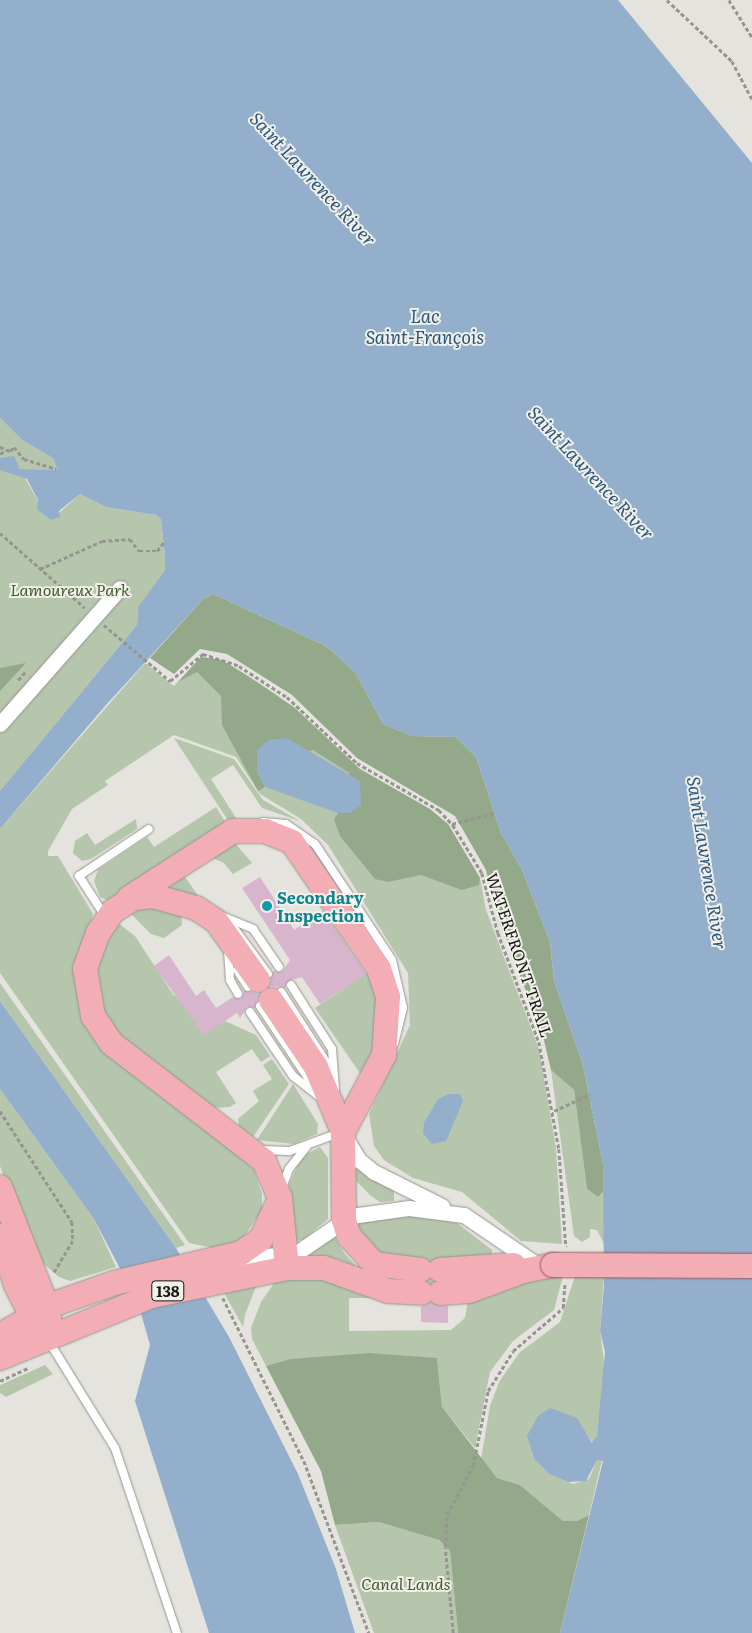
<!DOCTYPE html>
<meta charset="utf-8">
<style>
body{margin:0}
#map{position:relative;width:752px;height:1633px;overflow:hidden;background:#e4e3dd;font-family:Literata,serif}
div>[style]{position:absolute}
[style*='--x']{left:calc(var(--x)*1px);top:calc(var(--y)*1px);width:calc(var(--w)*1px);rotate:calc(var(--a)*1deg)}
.green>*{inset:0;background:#b5c6ad}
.forest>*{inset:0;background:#94a98a}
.water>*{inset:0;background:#93afcb}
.building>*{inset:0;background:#d7b5cd}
.primary-tunnel>*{height:24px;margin-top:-12px;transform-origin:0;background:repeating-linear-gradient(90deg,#c5c4bf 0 24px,transparent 0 36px)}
.path>*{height:2.5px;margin-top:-1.25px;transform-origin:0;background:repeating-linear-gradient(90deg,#969591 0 4px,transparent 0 6.5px)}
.roads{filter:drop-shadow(0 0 1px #96958f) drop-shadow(0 0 1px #96958f)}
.lane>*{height:8px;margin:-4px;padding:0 4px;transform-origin:4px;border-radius:4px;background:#fff}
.street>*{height:15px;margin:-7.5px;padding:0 7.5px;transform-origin:7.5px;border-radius:7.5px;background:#fff}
.primary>*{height:24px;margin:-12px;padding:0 12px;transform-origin:12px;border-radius:12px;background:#f2adb5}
.bridges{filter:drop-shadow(0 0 1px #a0555c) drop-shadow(0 0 1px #a0555c)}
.primary-bridge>*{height:24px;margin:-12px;padding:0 12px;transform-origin:12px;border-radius:12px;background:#f2adb5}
.dots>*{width:14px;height:14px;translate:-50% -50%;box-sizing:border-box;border:2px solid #f1f0ea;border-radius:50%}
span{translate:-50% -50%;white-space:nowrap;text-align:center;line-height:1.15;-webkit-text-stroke:4px #f1f0ea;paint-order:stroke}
.shield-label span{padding:1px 4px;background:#f1f0ea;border:1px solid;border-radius:4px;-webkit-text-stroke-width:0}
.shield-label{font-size:15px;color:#171714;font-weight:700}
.park-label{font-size:16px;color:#405e2e;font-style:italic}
.culture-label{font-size:16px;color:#0d838f;font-weight:700}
.left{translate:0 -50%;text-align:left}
.street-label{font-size:16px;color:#171714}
.water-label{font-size:18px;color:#2b567d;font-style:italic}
</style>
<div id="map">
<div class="green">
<div style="clip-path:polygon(0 418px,22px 440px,53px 458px,58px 470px,20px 469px,38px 501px,58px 514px,80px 494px,106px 507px,156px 515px,161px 519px,165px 557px,165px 570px,138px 607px,137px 625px,0 791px)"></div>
<div style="clip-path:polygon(201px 657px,222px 660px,277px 695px,360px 769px,448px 824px,480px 878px,486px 910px,539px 1049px,556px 1148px,562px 1244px,521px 1241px,462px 1192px,413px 1178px,384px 1160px,374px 1146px,369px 1114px,410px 1025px,408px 973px,328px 845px,301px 819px,260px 794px,236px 757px,174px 735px,105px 781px,108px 785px,72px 809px,48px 851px,48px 856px,58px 856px,93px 914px,75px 978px,80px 1009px,254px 1170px,262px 1194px,262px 1210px,241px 1241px,218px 1249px,189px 1243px,0 973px,0 829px,145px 663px,174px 686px)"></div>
<div style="clip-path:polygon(174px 738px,234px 759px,263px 800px,300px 821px,262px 808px,233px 765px,211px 779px,236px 818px,229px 822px)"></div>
<div style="clip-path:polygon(216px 807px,226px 823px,110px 901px,100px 897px,94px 881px,98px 870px,147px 837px,154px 847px)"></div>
<div style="clip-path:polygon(136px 819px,137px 829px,91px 859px,82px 861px,73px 853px,75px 841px,87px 833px,95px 845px)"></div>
<div style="clip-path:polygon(235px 843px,252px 863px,233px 874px,224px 863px,208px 856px)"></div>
<div style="clip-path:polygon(183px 874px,201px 900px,152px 888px)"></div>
<div style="clip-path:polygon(144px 903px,181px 915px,182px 925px,164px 938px,151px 934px,129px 912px)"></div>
<div style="clip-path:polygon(117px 922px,135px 936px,174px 996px,182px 991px,225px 1021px,256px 1035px,270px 1056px,261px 1062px,252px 1049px,216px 1072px,236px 1103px,230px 1107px,213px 1108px,129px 1047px,104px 1017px,96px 963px)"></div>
<div style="clip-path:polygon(371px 970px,385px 1023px,364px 1079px,315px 1008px)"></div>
<div style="clip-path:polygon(0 983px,185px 1245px,176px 1248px,0 1001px)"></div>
<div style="clip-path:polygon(272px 1059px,289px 1084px,253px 1137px,239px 1126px,238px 1119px,259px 1101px,253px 1091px,272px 1079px,263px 1065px)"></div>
<div style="clip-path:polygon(551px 1070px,574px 1090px,587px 1189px,598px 1197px,604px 1191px,604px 1244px,597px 1230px,590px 1229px,590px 1237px,582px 1242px,574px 1236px)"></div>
<div style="clip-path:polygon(293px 1084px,318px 1124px,317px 1134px,294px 1144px,257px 1140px)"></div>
<div style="clip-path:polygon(0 1089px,94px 1219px,116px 1267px,70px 1281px,59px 1277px,43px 1263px,37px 1266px,0 1166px)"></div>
<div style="clip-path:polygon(320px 1147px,328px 1158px,328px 1219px,303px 1240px,295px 1241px,289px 1184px,302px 1156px)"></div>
<div style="clip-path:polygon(355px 1166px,394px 1190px,394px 1201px,380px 1202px,370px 1195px,356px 1181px)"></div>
<div style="clip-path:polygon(401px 1214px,457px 1223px,492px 1250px,492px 1260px,422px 1264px,386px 1258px,364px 1240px,354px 1221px)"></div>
<div style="clip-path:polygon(333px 1235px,345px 1254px,357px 1267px,337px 1259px,308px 1257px)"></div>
<div style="clip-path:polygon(308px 1274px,391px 1298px,349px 1298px,349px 1331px,451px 1330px,465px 1318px,468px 1300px,515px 1279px,563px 1276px,554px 1310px,513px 1341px,490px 1372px,475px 1448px,442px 1407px,437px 1358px,290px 1359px,266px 1366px,252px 1339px,251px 1328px,261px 1302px,277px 1279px)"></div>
<div style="clip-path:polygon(575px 1276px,604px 1277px,600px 1331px,605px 1369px,597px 1436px,593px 1443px,584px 1431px,535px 1460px,549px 1474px,573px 1484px,589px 1479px,597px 1460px,602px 1460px,589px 1515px,577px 1521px,563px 1521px,520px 1485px,497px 1478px,481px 1459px,490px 1406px,499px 1382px,519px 1353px,560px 1322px)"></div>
<div style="clip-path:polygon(257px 1284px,245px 1315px,243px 1327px,222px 1289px)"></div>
<div style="clip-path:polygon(45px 1365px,53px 1374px,6px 1397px,0 1393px,0 1385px)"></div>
<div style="clip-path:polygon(379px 1522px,439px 1540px,450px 1551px,458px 1633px,374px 1633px,335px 1525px)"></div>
</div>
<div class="forest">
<div style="clip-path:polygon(213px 594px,326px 646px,355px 672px,383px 724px,413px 736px,456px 737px,476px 757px,501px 833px,522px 870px,550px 942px,554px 981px,583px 1065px,603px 1164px,604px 1191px,598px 1197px,587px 1189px,574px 1090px,551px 1070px,542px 1032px,499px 922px,486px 870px,455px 816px,357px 758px,292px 695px,227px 654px,200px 649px,174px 674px,150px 658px,203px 599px)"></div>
<div style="clip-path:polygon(201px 657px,222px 660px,248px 676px,295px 708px,360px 769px,430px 809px,448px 824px,480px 878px,479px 885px,462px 890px,421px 875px,388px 882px,375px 879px,340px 836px,334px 819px,338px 813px,350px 813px,349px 773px,313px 750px,257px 772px,265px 787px,258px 791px,222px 725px,221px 696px,197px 672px,178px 682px)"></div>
<div style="clip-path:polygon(26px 663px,0 691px,0 668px)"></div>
<div style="clip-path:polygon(369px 1353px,437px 1358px,442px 1407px,497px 1478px,520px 1485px,563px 1521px,577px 1521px,589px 1515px,560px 1633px,458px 1633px,450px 1551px,439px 1540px,379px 1522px,335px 1525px,321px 1471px,266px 1366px,290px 1359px)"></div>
</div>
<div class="water">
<div style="clip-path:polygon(0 0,618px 0,752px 163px,752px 1633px,560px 1633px,603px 1461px,597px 1460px,586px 1481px,568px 1482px,549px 1474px,535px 1460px,527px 1436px,538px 1416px,550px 1408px,577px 1418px,592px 1443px,597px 1436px,605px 1352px,600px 1331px,604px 1286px,603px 1164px,583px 1065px,554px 981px,550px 942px,522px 870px,501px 833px,476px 757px,456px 737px,413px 736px,383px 724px,355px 672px,326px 646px,213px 594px,203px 599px,106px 705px,0 829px,0 791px,137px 625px,138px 607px,165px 570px,165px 557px,161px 519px,156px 515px,106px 507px,80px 494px,59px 511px,60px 517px,51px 520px,37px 509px,38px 500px,27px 479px,0 470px,0 458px,14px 456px,20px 469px,58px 470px,53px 458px,22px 440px,0 418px)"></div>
<div style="clip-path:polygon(287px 738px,360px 781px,361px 805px,350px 813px,338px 813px,265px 787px,257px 772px,257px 750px,269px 740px)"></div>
<div style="clip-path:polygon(0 1001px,176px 1248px,229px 1337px,298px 1474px,336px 1569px,355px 1633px,209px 1633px,135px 1401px,150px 1345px,138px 1303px,94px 1219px,0 1089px)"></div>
<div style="clip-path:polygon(449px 1094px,460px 1094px,463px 1101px,446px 1141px,432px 1144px,423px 1133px,424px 1123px,438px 1099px)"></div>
</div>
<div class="building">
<div style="clip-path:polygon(260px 877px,294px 930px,323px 911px,366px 974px,320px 1004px,302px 977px,288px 981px,285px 988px,270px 986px,273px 971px,282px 972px,290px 960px,242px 888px)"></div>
<div style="clip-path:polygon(169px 955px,196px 996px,204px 990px,216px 1008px,233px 997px,241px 999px,244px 990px,259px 994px,255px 1008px,247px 1007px,240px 1018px,237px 1013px,204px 1035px,154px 966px)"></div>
<div style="clip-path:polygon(430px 1302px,448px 1306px,448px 1323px,421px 1322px,421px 1307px)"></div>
</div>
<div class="primary-tunnel">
<div style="--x:422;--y:1280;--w:17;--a:3"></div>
</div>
<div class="path">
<div style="--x:667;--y:0;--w:89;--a:43.2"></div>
<div style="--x:732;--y:61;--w:43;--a:62.2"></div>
<div style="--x:729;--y:0;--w:44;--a:58.1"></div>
<div style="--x:0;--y:447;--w:11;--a:22"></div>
<div style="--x:10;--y:451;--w:6;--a:-45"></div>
<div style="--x:14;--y:447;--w:16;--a:50"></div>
<div style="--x:24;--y:459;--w:34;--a:17"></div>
<div style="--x:0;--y:454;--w:7;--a:-34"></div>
<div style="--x:0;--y:533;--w:113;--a:41.4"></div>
<div style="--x:40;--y:569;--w:68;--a:-24.3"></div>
<div style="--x:102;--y:541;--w:28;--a:-4"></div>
<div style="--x:130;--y:539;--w:15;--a:53"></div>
<div style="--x:139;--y:551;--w:18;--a:0"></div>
<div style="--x:157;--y:551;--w:11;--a:-52"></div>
<div style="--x:104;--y:625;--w:87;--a:40.3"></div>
<div style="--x:170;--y:681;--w:43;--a:-39.3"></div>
<div style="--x:203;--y:654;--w:38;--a:18"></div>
<div style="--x:239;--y:666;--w:57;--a:32.9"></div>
<div style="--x:287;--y:697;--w:96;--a:43.3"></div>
<div style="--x:357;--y:763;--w:95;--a:29.8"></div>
<div style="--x:439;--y:810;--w:21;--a:47"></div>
<div style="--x:453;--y:825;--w:56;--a:58.9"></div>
<div style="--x:482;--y:873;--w:62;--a:75.1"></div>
<div style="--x:498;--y:933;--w:116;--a:69.4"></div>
<div style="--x:539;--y:1042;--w:109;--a:79.4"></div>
<div style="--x:559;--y:1149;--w:98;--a:85.9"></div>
<div style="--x:18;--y:680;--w:12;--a:-48"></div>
<div style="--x:452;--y:824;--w:43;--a:-14.7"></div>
<div style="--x:0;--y:1111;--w:132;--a:57"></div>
<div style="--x:72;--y:1222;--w:19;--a:87"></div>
<div style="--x:73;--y:1241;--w:37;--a:121"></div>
<div style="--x:554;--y:1111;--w:40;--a:-25"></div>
<div style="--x:223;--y:1298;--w:182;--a:63.6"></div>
<div style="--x:304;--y:1461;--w:184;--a:69.3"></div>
<div style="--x:0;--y:1381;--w:31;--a:-25"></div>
<div style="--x:453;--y:1633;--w:86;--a:-95.3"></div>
<div style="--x:445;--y:1547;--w:33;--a:-87"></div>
<div style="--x:447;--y:1514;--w:55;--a:-61.6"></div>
<div style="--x:473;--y:1466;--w:76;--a:-78.7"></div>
<div style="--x:488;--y:1391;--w:47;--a:-58"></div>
<div style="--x:513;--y:1351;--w:66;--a:-40.7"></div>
<div style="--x:563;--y:1308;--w:26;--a:-86"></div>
</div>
<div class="roads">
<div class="lane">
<div style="--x:263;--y:822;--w:23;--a:5"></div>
<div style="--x:286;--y:824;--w:35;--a:35"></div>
<div style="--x:315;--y:844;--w:139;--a:56.4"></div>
<div style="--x:392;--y:960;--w:49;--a:77.1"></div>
<div style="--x:403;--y:1008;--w:36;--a:104"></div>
<div style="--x:219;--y:915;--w:37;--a:22"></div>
<div style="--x:253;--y:929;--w:46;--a:55.6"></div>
<div style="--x:105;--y:916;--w:48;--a:-123"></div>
<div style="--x:79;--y:876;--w:84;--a:-33.9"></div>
<div style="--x:228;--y:920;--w:67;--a:53.5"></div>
<div style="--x:228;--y:950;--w:30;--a:86"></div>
<div style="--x:230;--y:980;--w:16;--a:60"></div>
<div style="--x:237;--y:970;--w:20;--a:57"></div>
<div style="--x:291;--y:985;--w:76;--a:57.4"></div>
<div style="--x:332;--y:1049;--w:41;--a:85.8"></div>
<div style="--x:281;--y:992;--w:94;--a:57.2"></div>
<div style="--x:260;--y:1006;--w:94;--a:56.3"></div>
<div style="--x:250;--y:1012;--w:77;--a:56.1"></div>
<div style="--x:293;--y:1076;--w:37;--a:38"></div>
<div style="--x:262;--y:1150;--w:28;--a:2"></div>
<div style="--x:290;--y:1151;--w:52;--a:-20.2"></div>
<div style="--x:282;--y:1188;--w:20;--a:-70"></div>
<div style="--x:289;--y:1169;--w:28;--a:-52"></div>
<div style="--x:48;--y:1340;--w:127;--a:58.2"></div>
<div style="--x:115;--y:1448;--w:195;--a:71.5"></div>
</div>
<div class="street">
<div style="--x:0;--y:724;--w:181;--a:-48.6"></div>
<div style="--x:345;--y:1137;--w:27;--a:59"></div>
<div style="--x:359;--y:1160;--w:19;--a:39"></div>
<div style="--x:374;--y:1172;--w:76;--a:26.6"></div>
<div style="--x:235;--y:1258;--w:60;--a:-3.8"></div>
<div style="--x:295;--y:1254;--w:68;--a:-34.2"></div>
<div style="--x:351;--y:1216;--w:59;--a:-7.9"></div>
<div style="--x:409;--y:1208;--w:55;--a:7.3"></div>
<div style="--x:464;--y:1215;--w:83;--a:34.3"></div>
</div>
<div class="primary">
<div style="--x:129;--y:898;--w:124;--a:-32.8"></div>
<div style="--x:233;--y:831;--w:32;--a:0"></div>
<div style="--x:265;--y:831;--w:29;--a:22"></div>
<div style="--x:292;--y:842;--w:154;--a:55.6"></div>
<div style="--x:379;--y:969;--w:29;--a:72"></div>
<div style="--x:388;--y:997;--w:58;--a:93.9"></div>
<div style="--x:384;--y:1055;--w:87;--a:118"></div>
<div style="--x:258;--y:980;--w:72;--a:-125.4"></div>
<div style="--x:216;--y:921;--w:24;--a:-147"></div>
<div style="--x:196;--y:908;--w:45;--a:-164.4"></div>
<div style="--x:153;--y:896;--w:19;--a:174"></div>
<div style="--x:134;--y:898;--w:25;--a:148"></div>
<div style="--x:113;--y:911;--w:27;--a:124"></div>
<div style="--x:98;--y:933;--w:38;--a:110"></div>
<div style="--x:85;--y:969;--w:48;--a:80.3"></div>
<div style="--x:93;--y:1016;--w:32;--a:56"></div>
<div style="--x:111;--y:1043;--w:193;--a:37.6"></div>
<div style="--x:264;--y:1161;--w:40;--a:66.6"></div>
<div style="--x:280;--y:1198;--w:70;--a:84.3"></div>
<div style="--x:271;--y:1000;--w:81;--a:56.1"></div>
<div style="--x:316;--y:1067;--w:70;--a:67.4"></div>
<div style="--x:343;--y:1132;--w:88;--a:89.3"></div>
<div style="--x:344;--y:1220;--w:17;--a:73"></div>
<div style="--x:349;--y:1236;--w:38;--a:48"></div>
<div style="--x:374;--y:1264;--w:47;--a:7.3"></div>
<div style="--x:0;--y:1187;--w:131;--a:68.5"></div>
<div style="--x:48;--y:1309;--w:16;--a:83"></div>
<div style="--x:0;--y:1236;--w:52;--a:71.9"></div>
<div style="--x:16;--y:1285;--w:51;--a:63.4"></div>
<div style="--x:440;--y:1270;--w:74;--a:-3.9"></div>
<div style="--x:440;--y:1293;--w:29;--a:-4"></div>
<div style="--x:469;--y:1291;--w:58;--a:-20.3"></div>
<div style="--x:523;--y:1271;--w:31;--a:-11"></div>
<div style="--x:0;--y:1335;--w:68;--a:-28.8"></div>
<div style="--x:60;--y:1302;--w:57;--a:-19.4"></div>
<div style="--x:114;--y:1283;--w:130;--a:-13.3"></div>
<div style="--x:241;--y:1253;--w:24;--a:-35"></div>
<div style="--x:261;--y:1239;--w:40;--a:-65"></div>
<div style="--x:0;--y:1358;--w:163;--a:-22.3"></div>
<div style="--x:151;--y:1296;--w:139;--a:-11.6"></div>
<div style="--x:287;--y:1268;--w:37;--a:0"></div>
<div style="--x:324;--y:1268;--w:68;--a:19.8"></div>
<div style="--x:388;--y:1291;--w:33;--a:3"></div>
</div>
</div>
<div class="bridges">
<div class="primary-bridge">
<div style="--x:553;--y:1265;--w:199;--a:0.3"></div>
</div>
</div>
<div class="dots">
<div style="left:267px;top:906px;background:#0f9aa8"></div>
</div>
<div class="shield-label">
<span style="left:168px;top:1291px">138</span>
</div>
<div class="park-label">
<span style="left:70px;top:589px">Lamoureux Park</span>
<span style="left:406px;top:1583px">Canal Lands</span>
</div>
<div class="culture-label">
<span class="left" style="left:277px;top:906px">Secondary<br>Inspection</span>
</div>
<div class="street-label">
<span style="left:520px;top:955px;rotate:71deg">WATERFRONT TRAIL</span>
</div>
<div class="water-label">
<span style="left:313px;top:179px;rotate:47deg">Saint Lawrence River</span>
<span style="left:425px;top:327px">Lac<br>Saint-François</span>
<span style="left:591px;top:473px;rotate:47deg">Saint Lawrence River</span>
<span style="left:707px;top:863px;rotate:81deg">Saint Lawrence River</span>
</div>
</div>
